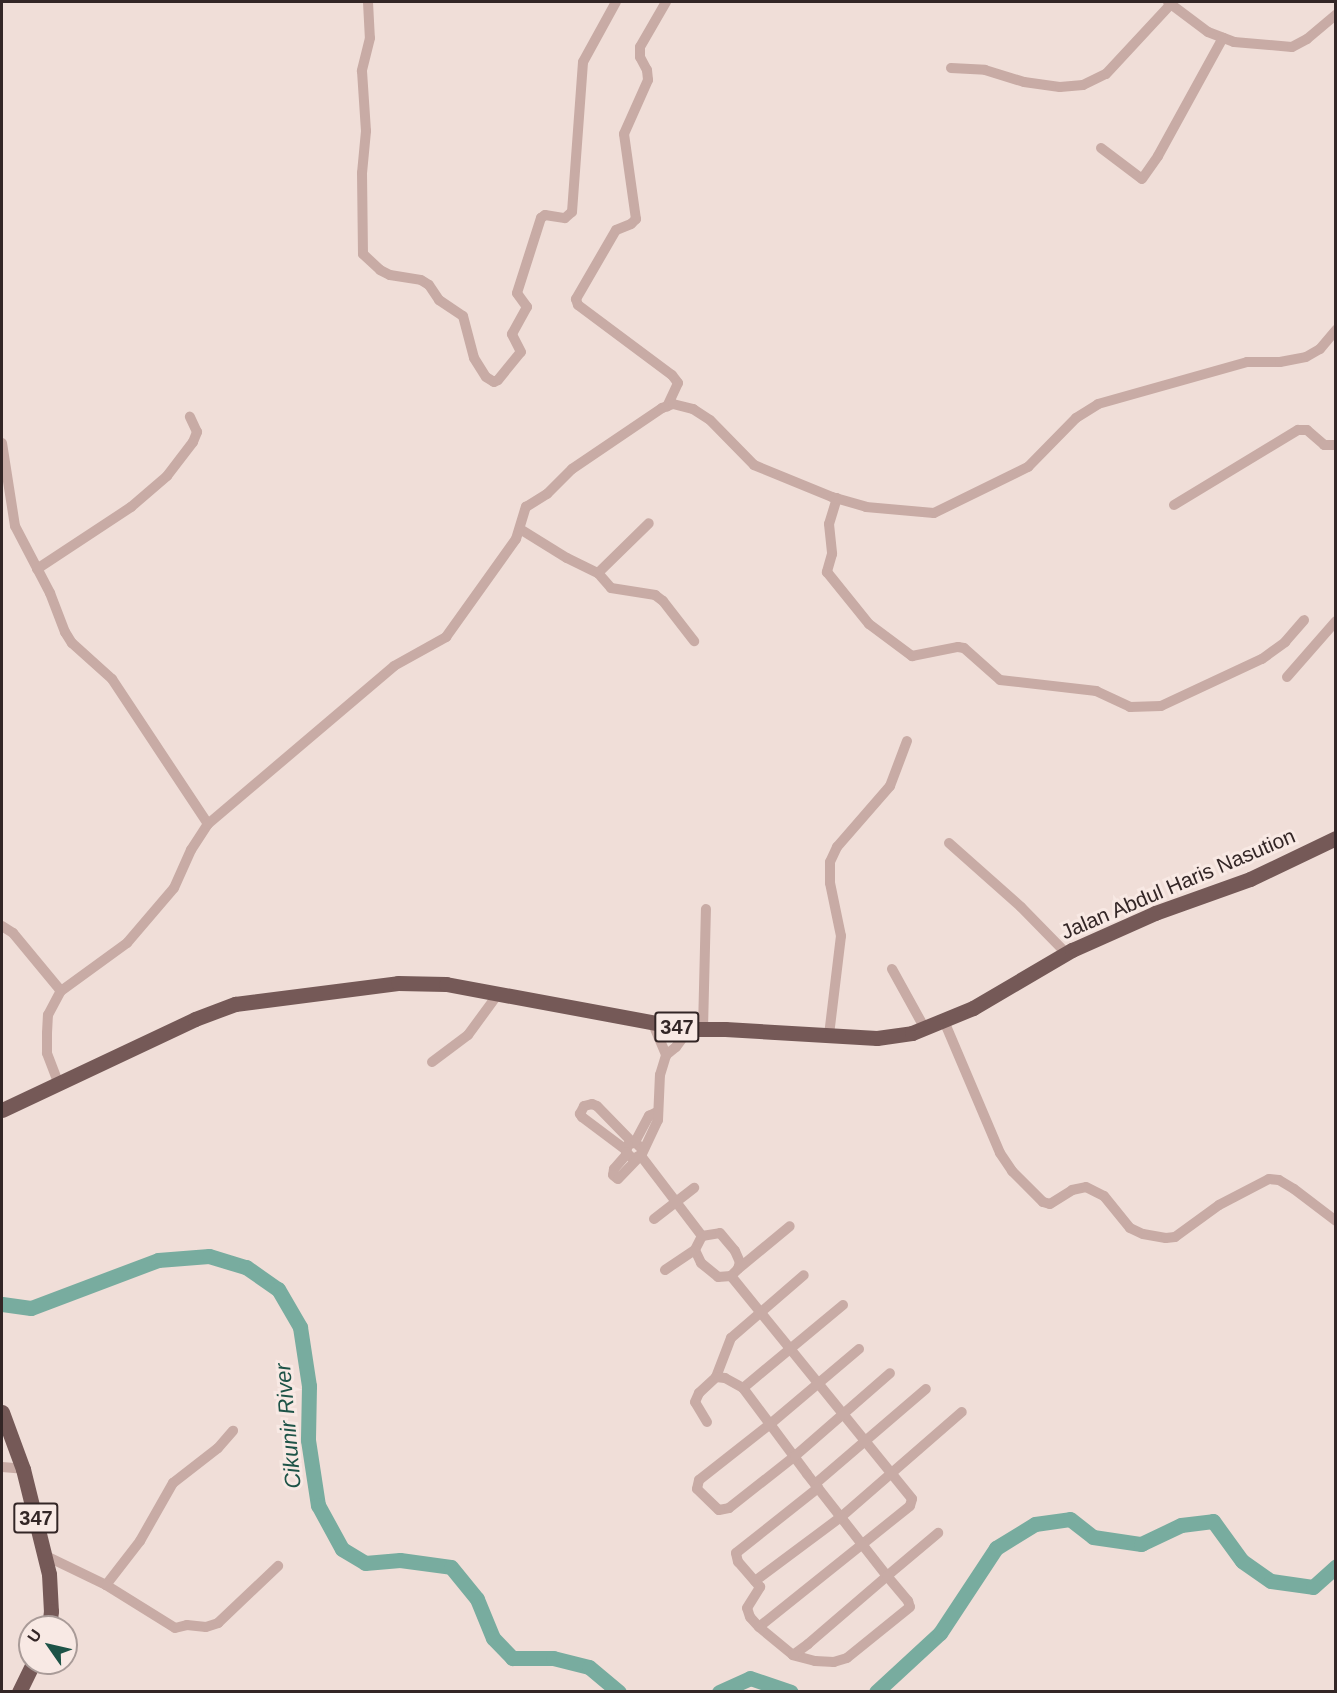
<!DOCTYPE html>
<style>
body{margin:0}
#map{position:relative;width:1337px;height:1693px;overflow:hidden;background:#f0ded8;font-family:Helvetica,sans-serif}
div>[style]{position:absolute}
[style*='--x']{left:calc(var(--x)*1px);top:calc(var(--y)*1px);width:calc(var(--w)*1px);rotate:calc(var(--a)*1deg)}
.river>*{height:15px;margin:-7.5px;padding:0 7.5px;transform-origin:7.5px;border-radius:7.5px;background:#78ac9f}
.minor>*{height:10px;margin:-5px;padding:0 5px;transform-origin:5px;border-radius:5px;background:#c8aba5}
.primary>*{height:15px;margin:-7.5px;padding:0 7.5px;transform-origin:7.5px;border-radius:7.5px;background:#755957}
span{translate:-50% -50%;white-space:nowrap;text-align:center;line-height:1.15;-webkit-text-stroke:6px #f8e9e4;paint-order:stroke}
.shield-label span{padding:2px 4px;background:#f8e9e4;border:2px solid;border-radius:4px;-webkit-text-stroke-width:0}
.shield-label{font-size:20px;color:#332626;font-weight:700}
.street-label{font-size:21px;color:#332626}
.water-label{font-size:22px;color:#1d5347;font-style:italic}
.frame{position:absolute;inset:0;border:3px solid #332626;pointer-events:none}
.north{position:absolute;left:18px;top:1615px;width:60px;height:60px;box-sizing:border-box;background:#f8e9e4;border:2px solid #a99b98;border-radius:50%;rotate:304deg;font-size:16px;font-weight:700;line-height:24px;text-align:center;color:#332626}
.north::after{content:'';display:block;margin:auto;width:21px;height:27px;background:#1d5347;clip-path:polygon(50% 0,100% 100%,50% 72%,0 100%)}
</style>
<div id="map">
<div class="river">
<div style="--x:2;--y:1304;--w:29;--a:8"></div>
<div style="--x:31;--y:1308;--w:136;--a:-20.7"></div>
<div style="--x:158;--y:1260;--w:51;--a:-4.5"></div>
<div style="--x:209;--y:1256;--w:39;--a:17"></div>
<div style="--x:246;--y:1267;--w:39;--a:35"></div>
<div style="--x:278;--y:1289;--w:44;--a:59.9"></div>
<div style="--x:300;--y:1327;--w:60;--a:81.3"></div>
<div style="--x:309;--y:1386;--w:54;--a:91.1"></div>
<div style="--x:308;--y:1440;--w:66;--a:81.3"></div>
<div style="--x:318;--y:1505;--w:50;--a:61.4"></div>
<div style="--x:342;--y:1549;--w:27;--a:31"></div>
<div style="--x:365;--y:1563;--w:35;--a:-5"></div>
<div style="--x:400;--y:1560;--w:51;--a:7.8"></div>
<div style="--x:451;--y:1567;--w:41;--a:50.9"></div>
<div style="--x:477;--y:1599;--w:42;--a:67.7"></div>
<div style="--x:493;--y:1638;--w:28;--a:46"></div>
<div style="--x:512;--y:1658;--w:41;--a:0"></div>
<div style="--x:553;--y:1658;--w:37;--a:14"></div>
<div style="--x:589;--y:1667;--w:39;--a:40"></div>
<div style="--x:719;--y:1692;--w:34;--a:-24"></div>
<div style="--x:750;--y:1678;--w:43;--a:18.9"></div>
<div style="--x:876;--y:1692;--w:87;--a:-42.7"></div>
<div style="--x:940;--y:1633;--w:102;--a:-56.6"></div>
<div style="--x:996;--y:1548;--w:46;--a:-31.6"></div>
<div style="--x:1035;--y:1524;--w:35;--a:-8"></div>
<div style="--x:1070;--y:1519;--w:29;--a:38"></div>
<div style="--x:1093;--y:1537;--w:49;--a:8.3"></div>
<div style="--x:1141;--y:1544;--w:44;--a:-25.4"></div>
<div style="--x:1181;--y:1525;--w:32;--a:-7"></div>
<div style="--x:1213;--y:1521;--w:49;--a:54.1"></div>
<div style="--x:1242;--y:1561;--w:35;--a:35"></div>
<div style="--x:1271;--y:1581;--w:42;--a:8.1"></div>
<div style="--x:1313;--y:1587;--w:31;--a:-42"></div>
</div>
<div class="minor">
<div style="--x:368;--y:2;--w:36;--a:87"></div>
<div style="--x:370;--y:38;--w:34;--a:104"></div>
<div style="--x:362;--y:71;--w:60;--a:86.2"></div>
<div style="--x:366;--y:131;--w:42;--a:95.4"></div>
<div style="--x:362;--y:173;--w:81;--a:89.3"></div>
<div style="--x:363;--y:254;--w:23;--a:43"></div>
<div style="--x:380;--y:270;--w:11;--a:27"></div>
<div style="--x:390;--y:275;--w:31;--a:9"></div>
<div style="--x:421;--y:280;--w:9;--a:32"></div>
<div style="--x:429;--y:285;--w:18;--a:56"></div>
<div style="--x:439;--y:300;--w:29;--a:34"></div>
<div style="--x:463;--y:316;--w:43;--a:75.3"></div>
<div style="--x:474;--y:358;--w:22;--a:58"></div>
<div style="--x:486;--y:377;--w:9;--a:32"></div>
<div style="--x:494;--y:382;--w:4;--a:-27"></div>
<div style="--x:498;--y:380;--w:36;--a:-51"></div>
<div style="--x:521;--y:352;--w:20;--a:-117"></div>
<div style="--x:512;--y:334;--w:31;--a:-61"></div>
<div style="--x:527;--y:307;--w:17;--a:-126"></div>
<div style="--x:517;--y:293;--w:79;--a:-72.3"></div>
<div style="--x:541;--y:218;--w:5;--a:-37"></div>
<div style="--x:545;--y:215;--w:20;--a:9"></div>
<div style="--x:565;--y:218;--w:9;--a:-41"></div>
<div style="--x:572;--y:212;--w:150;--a:-85.8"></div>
<div style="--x:583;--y:62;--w:68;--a:-61.2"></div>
<div style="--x:666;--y:2;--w:52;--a:120"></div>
<div style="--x:640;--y:47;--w:10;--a:90"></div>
<div style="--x:640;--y:57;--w:15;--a:62"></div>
<div style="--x:647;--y:70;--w:10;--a:84"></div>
<div style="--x:648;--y:80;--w:59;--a:114"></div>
<div style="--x:624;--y:134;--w:86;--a:82"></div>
<div style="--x:636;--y:219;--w:7;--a:135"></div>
<div style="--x:631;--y:224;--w:16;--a:158"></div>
<div style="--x:616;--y:230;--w:80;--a:120.1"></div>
<div style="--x:576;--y:299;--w:6;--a:72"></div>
<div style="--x:578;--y:305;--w:117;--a:36.7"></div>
<div style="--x:672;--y:375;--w:10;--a:53"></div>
<div style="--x:678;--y:383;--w:26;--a:115"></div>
<div style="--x:1168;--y:2;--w:50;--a:36.9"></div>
<div style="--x:1208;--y:32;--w:28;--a:21"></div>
<div style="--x:1234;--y:42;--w:58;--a:4.9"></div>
<div style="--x:1292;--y:47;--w:17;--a:-28"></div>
<div style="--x:1307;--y:39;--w:38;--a:-40"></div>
<div style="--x:951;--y:68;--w:34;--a:3"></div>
<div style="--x:985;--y:70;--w:41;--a:17.1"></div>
<div style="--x:1024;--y:82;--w:36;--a:8"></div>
<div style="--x:1060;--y:87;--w:23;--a:-5"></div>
<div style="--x:1083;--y:85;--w:25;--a:-26"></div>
<div style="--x:1106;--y:74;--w:96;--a:-47.1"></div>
<div style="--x:1101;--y:148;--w:51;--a:37.1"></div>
<div style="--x:1142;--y:179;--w:28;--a:-55"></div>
<div style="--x:1158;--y:156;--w:135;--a:-61.2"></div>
<div style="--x:2;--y:443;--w:84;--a:81.1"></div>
<div style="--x:15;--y:526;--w:76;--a:62.4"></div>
<div style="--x:50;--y:593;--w:42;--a:69"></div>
<div style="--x:65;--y:632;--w:13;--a:58"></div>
<div style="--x:72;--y:643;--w:54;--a:42"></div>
<div style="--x:112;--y:679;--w:174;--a:56.5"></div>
<div style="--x:837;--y:498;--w:27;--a:107"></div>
<div style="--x:829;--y:524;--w:30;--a:84"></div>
<div style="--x:832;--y:554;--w:19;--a:106"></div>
<div style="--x:827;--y:572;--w:67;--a:51.1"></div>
<div style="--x:869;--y:624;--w:54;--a:36.7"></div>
<div style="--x:912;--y:656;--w:47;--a:-11.1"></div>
<div style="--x:958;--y:647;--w:6;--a:9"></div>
<div style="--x:964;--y:648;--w:48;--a:41.6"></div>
<div style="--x:1000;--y:680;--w:97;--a:6.5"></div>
<div style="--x:1096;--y:691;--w:38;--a:25"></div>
<div style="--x:1130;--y:707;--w:31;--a:-2"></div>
<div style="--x:1161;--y:706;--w:111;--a:-25"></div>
<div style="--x:1262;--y:659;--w:29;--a:-36"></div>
<div style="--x:1285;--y:642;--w:29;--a:-49"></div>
<div style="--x:1174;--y:505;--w:145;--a:-31.2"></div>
<div style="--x:1298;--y:430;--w:9;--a:0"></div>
<div style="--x:1307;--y:430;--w:23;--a:41"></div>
<div style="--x:1324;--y:445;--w:12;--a:0"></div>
<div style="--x:520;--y:529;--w:55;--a:31.7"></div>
<div style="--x:567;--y:558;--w:34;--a:26"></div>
<div style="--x:598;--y:573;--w:20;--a:49"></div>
<div style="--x:611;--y:588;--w:45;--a:9"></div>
<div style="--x:655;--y:595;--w:10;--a:37"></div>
<div style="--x:663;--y:601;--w:51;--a:52.2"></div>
<div style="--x:37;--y:569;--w:113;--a:-33.4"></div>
<div style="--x:131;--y:507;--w:48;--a:-40.7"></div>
<div style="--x:167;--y:476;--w:43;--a:-52.6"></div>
<div style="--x:193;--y:442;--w:11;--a:-68"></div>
<div style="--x:197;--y:432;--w:17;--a:-115"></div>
<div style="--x:598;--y:573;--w:71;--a:-44.4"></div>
<div style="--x:1287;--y:677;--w:74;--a:-48.8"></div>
<div style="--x:949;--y:843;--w:96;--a:41.6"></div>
<div style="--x:1021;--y:907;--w:64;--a:45.6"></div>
<div style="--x:2;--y:926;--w:13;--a:32"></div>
<div style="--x:13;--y:933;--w:75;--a:50.4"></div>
<div style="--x:892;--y:969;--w:66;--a:61.1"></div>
<div style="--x:944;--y:1021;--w:143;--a:67"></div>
<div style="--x:1000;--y:1153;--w:22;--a:56"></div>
<div style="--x:1012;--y:1171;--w:44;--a:45"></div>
<div style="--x:1043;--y:1202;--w:7;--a:16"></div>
<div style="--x:1050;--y:1204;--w:26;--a:-32"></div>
<div style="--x:1072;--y:1190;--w:14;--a:-12"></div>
<div style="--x:1086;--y:1187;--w:20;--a:27"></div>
<div style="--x:1104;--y:1196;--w:41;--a:50.9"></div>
<div style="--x:1130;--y:1228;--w:14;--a:25"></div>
<div style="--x:1143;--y:1234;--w:23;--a:10"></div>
<div style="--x:1166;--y:1238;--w:9;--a:-6"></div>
<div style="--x:1175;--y:1237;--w:54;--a:-36"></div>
<div style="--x:1219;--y:1205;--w:56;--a:-27.5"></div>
<div style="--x:1269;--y:1179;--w:10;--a:6"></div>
<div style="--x:1279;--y:1180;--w:17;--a:31"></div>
<div style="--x:1294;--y:1189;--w:53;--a:37.3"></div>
<div style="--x:653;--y:1024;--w:34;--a:67"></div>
<div style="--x:703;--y:1029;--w:120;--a:-88.6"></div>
<div style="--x:829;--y:1035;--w:100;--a:-83.1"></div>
<div style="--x:841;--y:936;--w:54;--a:-101.7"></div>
<div style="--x:830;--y:883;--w:21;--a:-90"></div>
<div style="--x:830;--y:862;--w:17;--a:-65"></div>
<div style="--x:837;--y:847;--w:81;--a:-49"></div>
<div style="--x:890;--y:786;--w:48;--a:-69.3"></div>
<div style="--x:432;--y:1062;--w:45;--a:-36.9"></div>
<div style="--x:468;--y:1035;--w:51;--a:-53.8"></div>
<div style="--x:58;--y:1082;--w:31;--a:-111"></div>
<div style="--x:47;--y:1053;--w:20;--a:-90"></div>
<div style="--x:47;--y:1033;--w:18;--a:-87"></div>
<div style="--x:48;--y:1015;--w:27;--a:-62"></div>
<div style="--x:61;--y:991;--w:82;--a:-36"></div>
<div style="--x:127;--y:943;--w:72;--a:-49.5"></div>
<div style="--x:174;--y:888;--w:42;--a:-65.9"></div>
<div style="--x:191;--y:850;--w:31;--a:-57"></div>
<div style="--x:208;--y:824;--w:244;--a:-40.3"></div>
<div style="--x:394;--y:666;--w:60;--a:-29.1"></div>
<div style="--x:446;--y:637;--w:120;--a:-54.5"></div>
<div style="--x:516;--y:539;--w:34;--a:-73"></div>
<div style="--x:526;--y:507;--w:25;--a:-32"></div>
<div style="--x:547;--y:494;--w:35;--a:-45"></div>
<div style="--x:572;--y:469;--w:109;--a:-34.1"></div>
<div style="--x:662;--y:408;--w:12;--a:-20"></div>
<div style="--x:673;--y:404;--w:21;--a:14"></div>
<div style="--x:693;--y:409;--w:20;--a:33"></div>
<div style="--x:710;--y:420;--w:63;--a:45.6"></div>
<div style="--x:754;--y:465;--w:84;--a:22.3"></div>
<div style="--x:832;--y:497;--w:35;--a:16"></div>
<div style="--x:866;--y:507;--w:68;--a:5"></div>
<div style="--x:934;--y:513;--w:105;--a:-26.1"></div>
<div style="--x:1028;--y:467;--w:69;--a:-45.6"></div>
<div style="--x:1076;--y:418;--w:26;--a:-32"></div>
<div style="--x:1098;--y:404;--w:155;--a:-15.7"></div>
<div style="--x:1247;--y:362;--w:33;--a:0"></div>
<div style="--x:1280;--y:362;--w:26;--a:-11"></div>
<div style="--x:1306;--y:357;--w:16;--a:-30"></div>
<div style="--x:1320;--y:349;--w:25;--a:-50"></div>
<div style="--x:635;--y:1142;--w:30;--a:-62"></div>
<div style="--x:649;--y:1116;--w:9;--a:-27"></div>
<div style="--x:626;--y:1150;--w:55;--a:-143.1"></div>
<div style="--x:582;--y:1117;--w:4;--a:-124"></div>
<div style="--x:580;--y:1114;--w:9;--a:-63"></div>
<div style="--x:584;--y:1106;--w:8;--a:-14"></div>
<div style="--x:592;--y:1104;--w:5;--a:22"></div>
<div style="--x:597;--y:1106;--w:52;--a:45.8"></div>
<div style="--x:643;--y:1150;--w:11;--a:-135"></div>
<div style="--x:635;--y:1142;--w:8;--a:157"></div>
<div style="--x:628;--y:1145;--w:7;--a:106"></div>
<div style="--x:626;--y:1152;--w:10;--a:45"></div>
<div style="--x:633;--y:1159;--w:10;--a:-29"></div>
<div style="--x:642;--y:1154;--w:38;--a:-65"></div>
<div style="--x:658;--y:1120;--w:45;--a:-87.5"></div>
<div style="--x:660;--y:1075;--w:21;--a:-73"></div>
<div style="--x:666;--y:1055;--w:13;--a:-39"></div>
<div style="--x:676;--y:1047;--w:22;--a:-54"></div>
<div style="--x:627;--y:1154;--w:20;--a:131"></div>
<div style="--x:614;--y:1169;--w:6;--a:99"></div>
<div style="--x:613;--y:1175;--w:6;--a:39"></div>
<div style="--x:618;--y:1179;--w:28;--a:-46"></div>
<div style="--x:641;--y:1156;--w:101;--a:52.7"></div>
<div style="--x:702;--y:1236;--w:18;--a:-9"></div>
<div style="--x:720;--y:1233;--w:23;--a:50"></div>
<div style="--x:735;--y:1251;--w:12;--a:66"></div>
<div style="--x:740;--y:1262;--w:7;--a:106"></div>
<div style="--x:738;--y:1269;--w:10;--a:135"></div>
<div style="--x:731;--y:1276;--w:287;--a:50.9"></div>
<div style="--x:912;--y:1499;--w:7;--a:106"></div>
<div style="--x:910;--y:1506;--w:193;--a:141.3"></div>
<div style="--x:759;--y:1627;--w:44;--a:39.5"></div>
<div style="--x:654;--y:1219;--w:51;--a:-37.8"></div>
<div style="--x:702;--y:1236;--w:16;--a:117"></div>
<div style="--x:695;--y:1250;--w:14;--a:65"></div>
<div style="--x:701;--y:1263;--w:22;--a:39"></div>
<div style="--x:718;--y:1277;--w:13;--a:-4"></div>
<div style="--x:738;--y:1269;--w:67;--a:-39.6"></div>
<div style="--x:665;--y:1270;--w:36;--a:-34"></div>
<div style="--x:843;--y:1305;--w:130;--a:140.3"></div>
<div style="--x:743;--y:1388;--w:107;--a:53.3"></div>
<div style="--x:807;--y:1474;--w:130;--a:51.9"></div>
<div style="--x:887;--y:1576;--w:33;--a:50"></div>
<div style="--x:908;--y:1601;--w:6;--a:72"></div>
<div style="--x:910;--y:1607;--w:81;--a:141"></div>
<div style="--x:847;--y:1658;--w:14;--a:163"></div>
<div style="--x:834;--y:1662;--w:19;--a:-177"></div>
<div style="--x:815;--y:1661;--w:23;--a:-165"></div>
<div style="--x:793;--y:1655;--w:19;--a:-36"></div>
<div style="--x:808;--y:1644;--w:104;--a:-40.7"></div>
<div style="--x:887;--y:1576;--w:67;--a:-40.1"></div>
<div style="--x:859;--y:1349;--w:118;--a:139.8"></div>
<div style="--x:769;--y:1425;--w:89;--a:141.8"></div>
<div style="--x:699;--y:1480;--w:9;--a:103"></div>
<div style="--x:697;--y:1489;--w:30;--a:44"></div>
<div style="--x:719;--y:1510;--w:10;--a:-11"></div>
<div style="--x:729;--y:1508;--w:84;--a:-38.2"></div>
<div style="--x:795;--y:1456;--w:126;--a:-41.1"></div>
<div style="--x:716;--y:1377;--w:42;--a:-69"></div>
<div style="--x:731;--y:1338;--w:96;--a:-40.8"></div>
<div style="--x:707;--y:1422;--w:23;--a:-121"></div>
<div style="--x:695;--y:1402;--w:10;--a:-66"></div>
<div style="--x:699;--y:1393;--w:23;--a:-43"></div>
<div style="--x:716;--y:1377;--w:9;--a:6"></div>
<div style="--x:725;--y:1378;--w:21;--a:29"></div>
<div style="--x:2;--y:1467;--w:21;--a:5"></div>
<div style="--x:815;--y:1484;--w:146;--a:-40.6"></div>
<div style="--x:44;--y:1555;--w:69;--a:25.8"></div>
<div style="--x:106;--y:1585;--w:81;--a:31.9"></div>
<div style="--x:175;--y:1628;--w:12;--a:-14"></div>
<div style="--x:187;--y:1625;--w:19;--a:6"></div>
<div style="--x:206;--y:1627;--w:13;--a:-18"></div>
<div style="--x:218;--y:1623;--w:83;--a:-43.5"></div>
<div style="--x:755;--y:1581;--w:107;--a:-36.7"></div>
<div style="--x:841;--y:1517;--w:160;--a:-41"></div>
<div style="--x:106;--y:1585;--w:56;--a:-52.3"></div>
<div style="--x:140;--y:1541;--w:67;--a:-60.4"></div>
<div style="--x:173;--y:1483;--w:57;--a:-37.9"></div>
<div style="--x:218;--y:1448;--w:23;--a:-49"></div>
<div style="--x:759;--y:1627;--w:13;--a:-132"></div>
<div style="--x:750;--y:1617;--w:9;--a:-108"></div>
<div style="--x:747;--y:1608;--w:25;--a:-58"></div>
<div style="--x:760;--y:1587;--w:33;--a:-131"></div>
<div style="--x:738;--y:1562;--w:9;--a:-103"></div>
<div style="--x:736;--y:1553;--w:105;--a:-38.4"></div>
</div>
<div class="primary">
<div style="--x:2;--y:1110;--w:213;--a:-25.2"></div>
<div style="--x:195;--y:1019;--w:43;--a:-20.6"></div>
<div style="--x:235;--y:1004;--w:164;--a:-7.3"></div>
<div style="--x:398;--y:983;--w:48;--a:1.2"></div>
<div style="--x:446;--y:984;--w:247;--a:10.5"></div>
<div style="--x:689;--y:1029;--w:36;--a:0"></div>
<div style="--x:725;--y:1029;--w:152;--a:3.4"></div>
<div style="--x:877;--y:1038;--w:35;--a:-8"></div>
<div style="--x:912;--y:1033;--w:66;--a:-22.3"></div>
<div style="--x:973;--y:1008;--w:115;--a:-30.4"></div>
<div style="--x:1072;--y:950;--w:91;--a:-24"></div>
<div style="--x:1155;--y:913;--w:101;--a:-19.7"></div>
<div style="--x:1250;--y:879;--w:95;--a:-25.5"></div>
<div style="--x:2;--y:1412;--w:61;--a:69.8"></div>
<div style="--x:23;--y:1469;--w:108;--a:76.1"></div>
<div style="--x:49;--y:1574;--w:37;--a:87"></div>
<div style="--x:51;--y:1611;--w:16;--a:97"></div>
<div style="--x:19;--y:1692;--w:32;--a:-64"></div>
</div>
<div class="shield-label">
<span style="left:677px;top:1027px">347</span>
<span style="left:36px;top:1518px">347</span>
</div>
<div class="street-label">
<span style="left:1178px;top:884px;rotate:-23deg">Jalan Abdul Haris Nasution</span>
</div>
<div class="water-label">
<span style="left:288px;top:1426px;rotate:-95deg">Cikunir River</span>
</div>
<div class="frame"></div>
<div class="north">U</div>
</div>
